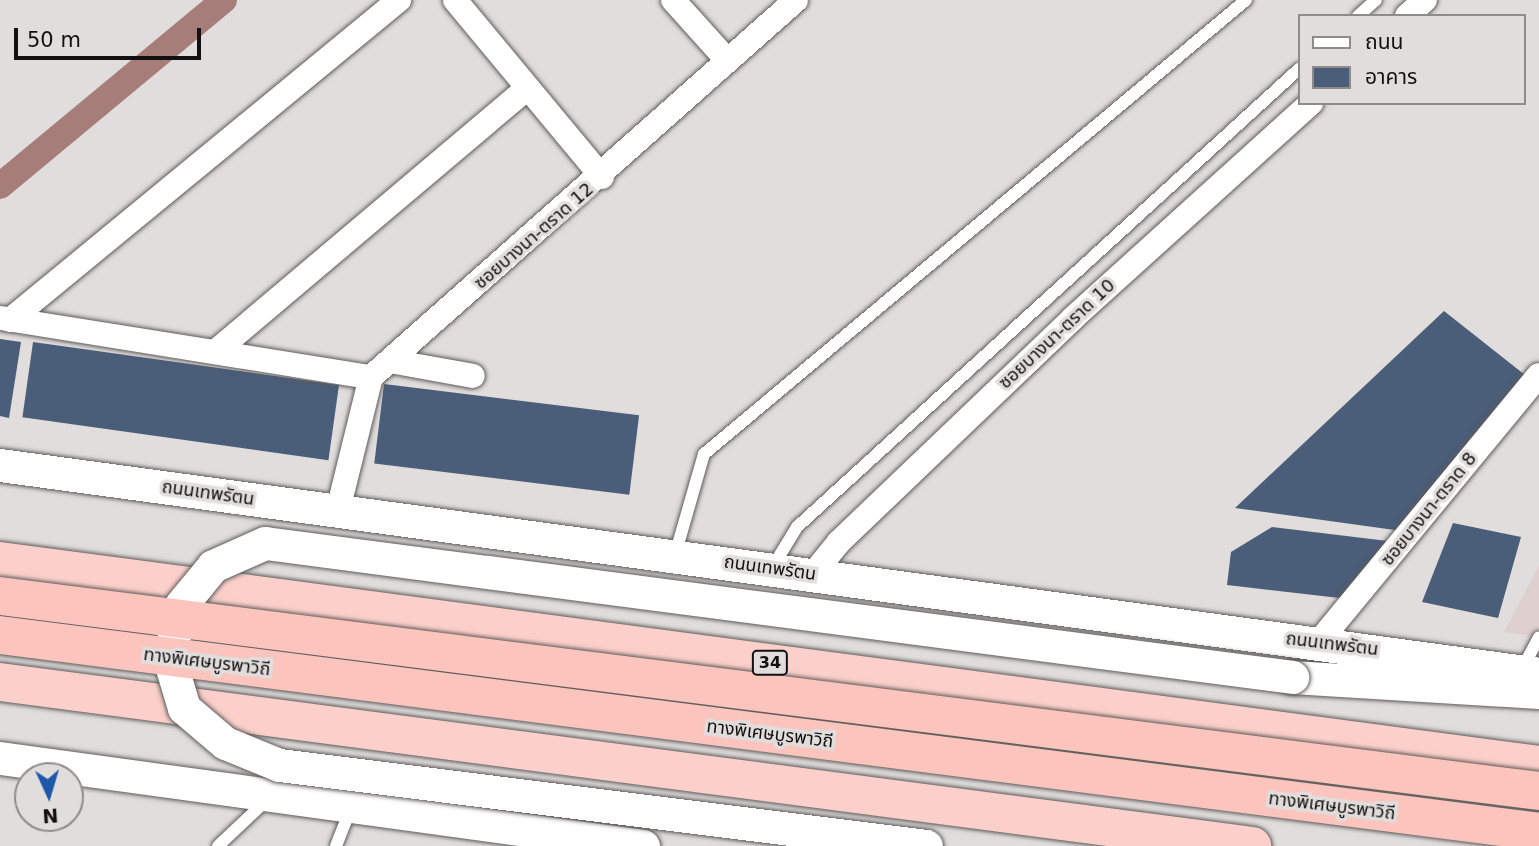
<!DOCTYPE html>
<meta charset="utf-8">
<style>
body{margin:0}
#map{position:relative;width:1539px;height:846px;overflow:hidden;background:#e1dddd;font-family:"DejaVu Sans","Noto Sans Thai",sans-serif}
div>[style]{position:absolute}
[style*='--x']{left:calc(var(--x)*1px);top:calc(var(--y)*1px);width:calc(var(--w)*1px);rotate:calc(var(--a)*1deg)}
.built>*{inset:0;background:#ddd0cf}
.canal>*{height:26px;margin:-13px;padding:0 13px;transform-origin:13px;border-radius:13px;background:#a67d78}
.building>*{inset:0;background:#4a5d79;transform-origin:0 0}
.roads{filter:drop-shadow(0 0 2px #5f5b5b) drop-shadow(0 0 2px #5f5b5b)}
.service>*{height:12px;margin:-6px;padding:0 6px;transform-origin:6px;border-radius:6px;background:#fff}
.minor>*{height:24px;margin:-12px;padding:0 12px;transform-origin:12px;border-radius:12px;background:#fff}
.secondary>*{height:33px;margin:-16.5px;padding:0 16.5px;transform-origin:16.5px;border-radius:16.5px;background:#fff}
.trunk>*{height:38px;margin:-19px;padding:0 19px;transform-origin:19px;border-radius:19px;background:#fcd0ca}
.bridges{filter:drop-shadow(0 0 2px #5f5b5b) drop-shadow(0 0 2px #5f5b5b)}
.secondary-bridge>*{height:33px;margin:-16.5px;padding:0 16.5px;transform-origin:16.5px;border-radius:16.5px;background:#fff}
.motorway-bridge>*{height:38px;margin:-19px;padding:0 19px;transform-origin:19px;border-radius:19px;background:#fbc4bd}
span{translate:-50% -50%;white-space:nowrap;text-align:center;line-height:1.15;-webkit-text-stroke:7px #e1dddd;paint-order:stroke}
.shield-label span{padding:2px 5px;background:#e1dddd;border:2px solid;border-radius:5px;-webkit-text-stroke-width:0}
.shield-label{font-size:16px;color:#121010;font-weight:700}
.street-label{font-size:18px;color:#121010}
.legend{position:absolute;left:1298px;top:14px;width:228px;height:91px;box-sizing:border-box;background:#e1dddd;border:2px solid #8e8b8b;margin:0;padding:9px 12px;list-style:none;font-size:21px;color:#121010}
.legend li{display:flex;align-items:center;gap:14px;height:35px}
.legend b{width:35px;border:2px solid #8e8b8b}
.north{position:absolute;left:14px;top:762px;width:70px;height:70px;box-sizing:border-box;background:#e1dddd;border:2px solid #8e8b8b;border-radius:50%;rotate:176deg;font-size:19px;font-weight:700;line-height:28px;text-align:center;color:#121010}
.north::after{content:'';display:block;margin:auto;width:24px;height:32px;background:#1f58aa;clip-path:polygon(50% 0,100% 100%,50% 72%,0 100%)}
.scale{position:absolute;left:14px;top:28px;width:187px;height:32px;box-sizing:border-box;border:4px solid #121010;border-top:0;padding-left:9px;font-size:21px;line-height:24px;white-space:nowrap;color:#121010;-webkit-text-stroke:5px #e1dddd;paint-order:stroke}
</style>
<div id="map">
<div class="built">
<div style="clip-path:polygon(1539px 565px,1539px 637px,1504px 632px)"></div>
</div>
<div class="canal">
<div style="--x:0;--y:186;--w:291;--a:-39.7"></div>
</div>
<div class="building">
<div style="clip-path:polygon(1444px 311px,1525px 375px,1402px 531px,1235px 508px)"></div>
<div style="clip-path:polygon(0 339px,21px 342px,9px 418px,0 416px)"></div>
<div style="left:33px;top:342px;width:309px;height:76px;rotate:8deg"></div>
<div style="left:384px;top:384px;width:257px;height:80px;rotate:7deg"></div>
<div style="clip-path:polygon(1453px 523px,1521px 537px,1498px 618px,1422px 602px)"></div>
<div style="clip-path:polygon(1272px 527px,1396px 542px,1348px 599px,1227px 585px,1231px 552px)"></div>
</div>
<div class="roads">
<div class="service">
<div style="--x:1358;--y:16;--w:24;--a:-42"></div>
<div style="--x:675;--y:555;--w:105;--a:-74"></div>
<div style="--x:704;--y:454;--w:707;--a:-39.95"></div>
<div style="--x:772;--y:568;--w:48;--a:-58.6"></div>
<div style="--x:797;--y:527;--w:680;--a:-42.38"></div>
<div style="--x:1521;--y:671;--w:38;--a:-62"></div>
<div style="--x:218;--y:846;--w:70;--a:-43.3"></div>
<div style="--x:336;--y:846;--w:41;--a:-68.5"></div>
</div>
<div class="minor">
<div style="--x:455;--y:0;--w:230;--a:50.3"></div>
<div style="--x:673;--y:0;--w:81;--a:48"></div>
<div style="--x:1407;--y:16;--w:24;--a:-42"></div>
<div style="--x:1;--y:318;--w:375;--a:9.1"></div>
<div style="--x:10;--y:320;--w:504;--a:-39.44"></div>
<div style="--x:215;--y:352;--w:409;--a:-40.2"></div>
<div style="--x:390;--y:361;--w:84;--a:10.2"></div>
<div style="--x:338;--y:510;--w:137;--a:-76.1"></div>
<div style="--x:371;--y:377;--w:568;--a:-41.57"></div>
<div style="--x:813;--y:574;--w:41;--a:-50.9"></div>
<div style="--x:839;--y:542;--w:324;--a:-43.7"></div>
<div style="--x:1073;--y:318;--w:321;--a:-42.1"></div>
<div style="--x:1318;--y:643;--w:347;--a:-50.5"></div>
</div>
<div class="secondary">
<div style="--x:0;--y:465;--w:1553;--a:7.73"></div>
<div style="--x:1292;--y:677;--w:247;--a:3.5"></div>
<div style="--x:0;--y:758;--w:649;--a:7.79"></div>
</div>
<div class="trunk">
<div style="--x:0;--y:561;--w:1552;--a:7.55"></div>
<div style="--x:0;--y:682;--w:1263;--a:7.46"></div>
</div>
</div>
<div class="bridges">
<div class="secondary-bridge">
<div style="--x:926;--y:846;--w:652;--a:-172.86"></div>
<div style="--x:279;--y:765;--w:58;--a:-157.8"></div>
<div style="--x:225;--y:743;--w:54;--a:-139.5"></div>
<div style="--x:184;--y:708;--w:52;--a:-106.7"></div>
<div style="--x:169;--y:658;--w:54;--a:-77.2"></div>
<div style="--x:181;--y:605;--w:50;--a:-50.6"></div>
<div style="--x:213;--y:566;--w:57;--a:-23.9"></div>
<div style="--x:265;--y:543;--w:1036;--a:7.43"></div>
</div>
<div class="motorway-bridge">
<div style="--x:0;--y:596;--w:1551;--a:7.22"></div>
<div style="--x:0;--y:635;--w:1552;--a:7.29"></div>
</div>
</div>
<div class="shield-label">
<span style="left:770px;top:663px">34</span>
</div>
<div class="street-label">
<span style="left:534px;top:236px;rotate:-41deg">ซอยบางนา-ตราด 12</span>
<span style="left:1057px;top:334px;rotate:-43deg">ซอยบางนา-ตราด 10</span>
<span style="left:208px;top:493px;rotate:8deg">ถนนเทพรัตน</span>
<span style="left:1429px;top:509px;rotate:-51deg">ซอยบางนา-ตราด 8</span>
<span style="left:770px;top:568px;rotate:8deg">ถนนเทพรัตน</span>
<span style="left:1332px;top:644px;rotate:7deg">ถนนเทพรัตน</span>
<span style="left:207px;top:662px;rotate:7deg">ทางพิเศษบูรพาวิถี</span>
<span style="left:770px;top:734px;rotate:7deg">ทางพิเศษบูรพาวิถี</span>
<span style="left:1332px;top:806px;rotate:7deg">ทางพิเศษบูรพาวิถี</span>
</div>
<ul class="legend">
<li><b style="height:9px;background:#fff"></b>ถนน</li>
<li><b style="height:19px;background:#4a5d79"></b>อาคาร</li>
</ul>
<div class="north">N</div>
<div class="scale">50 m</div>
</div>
